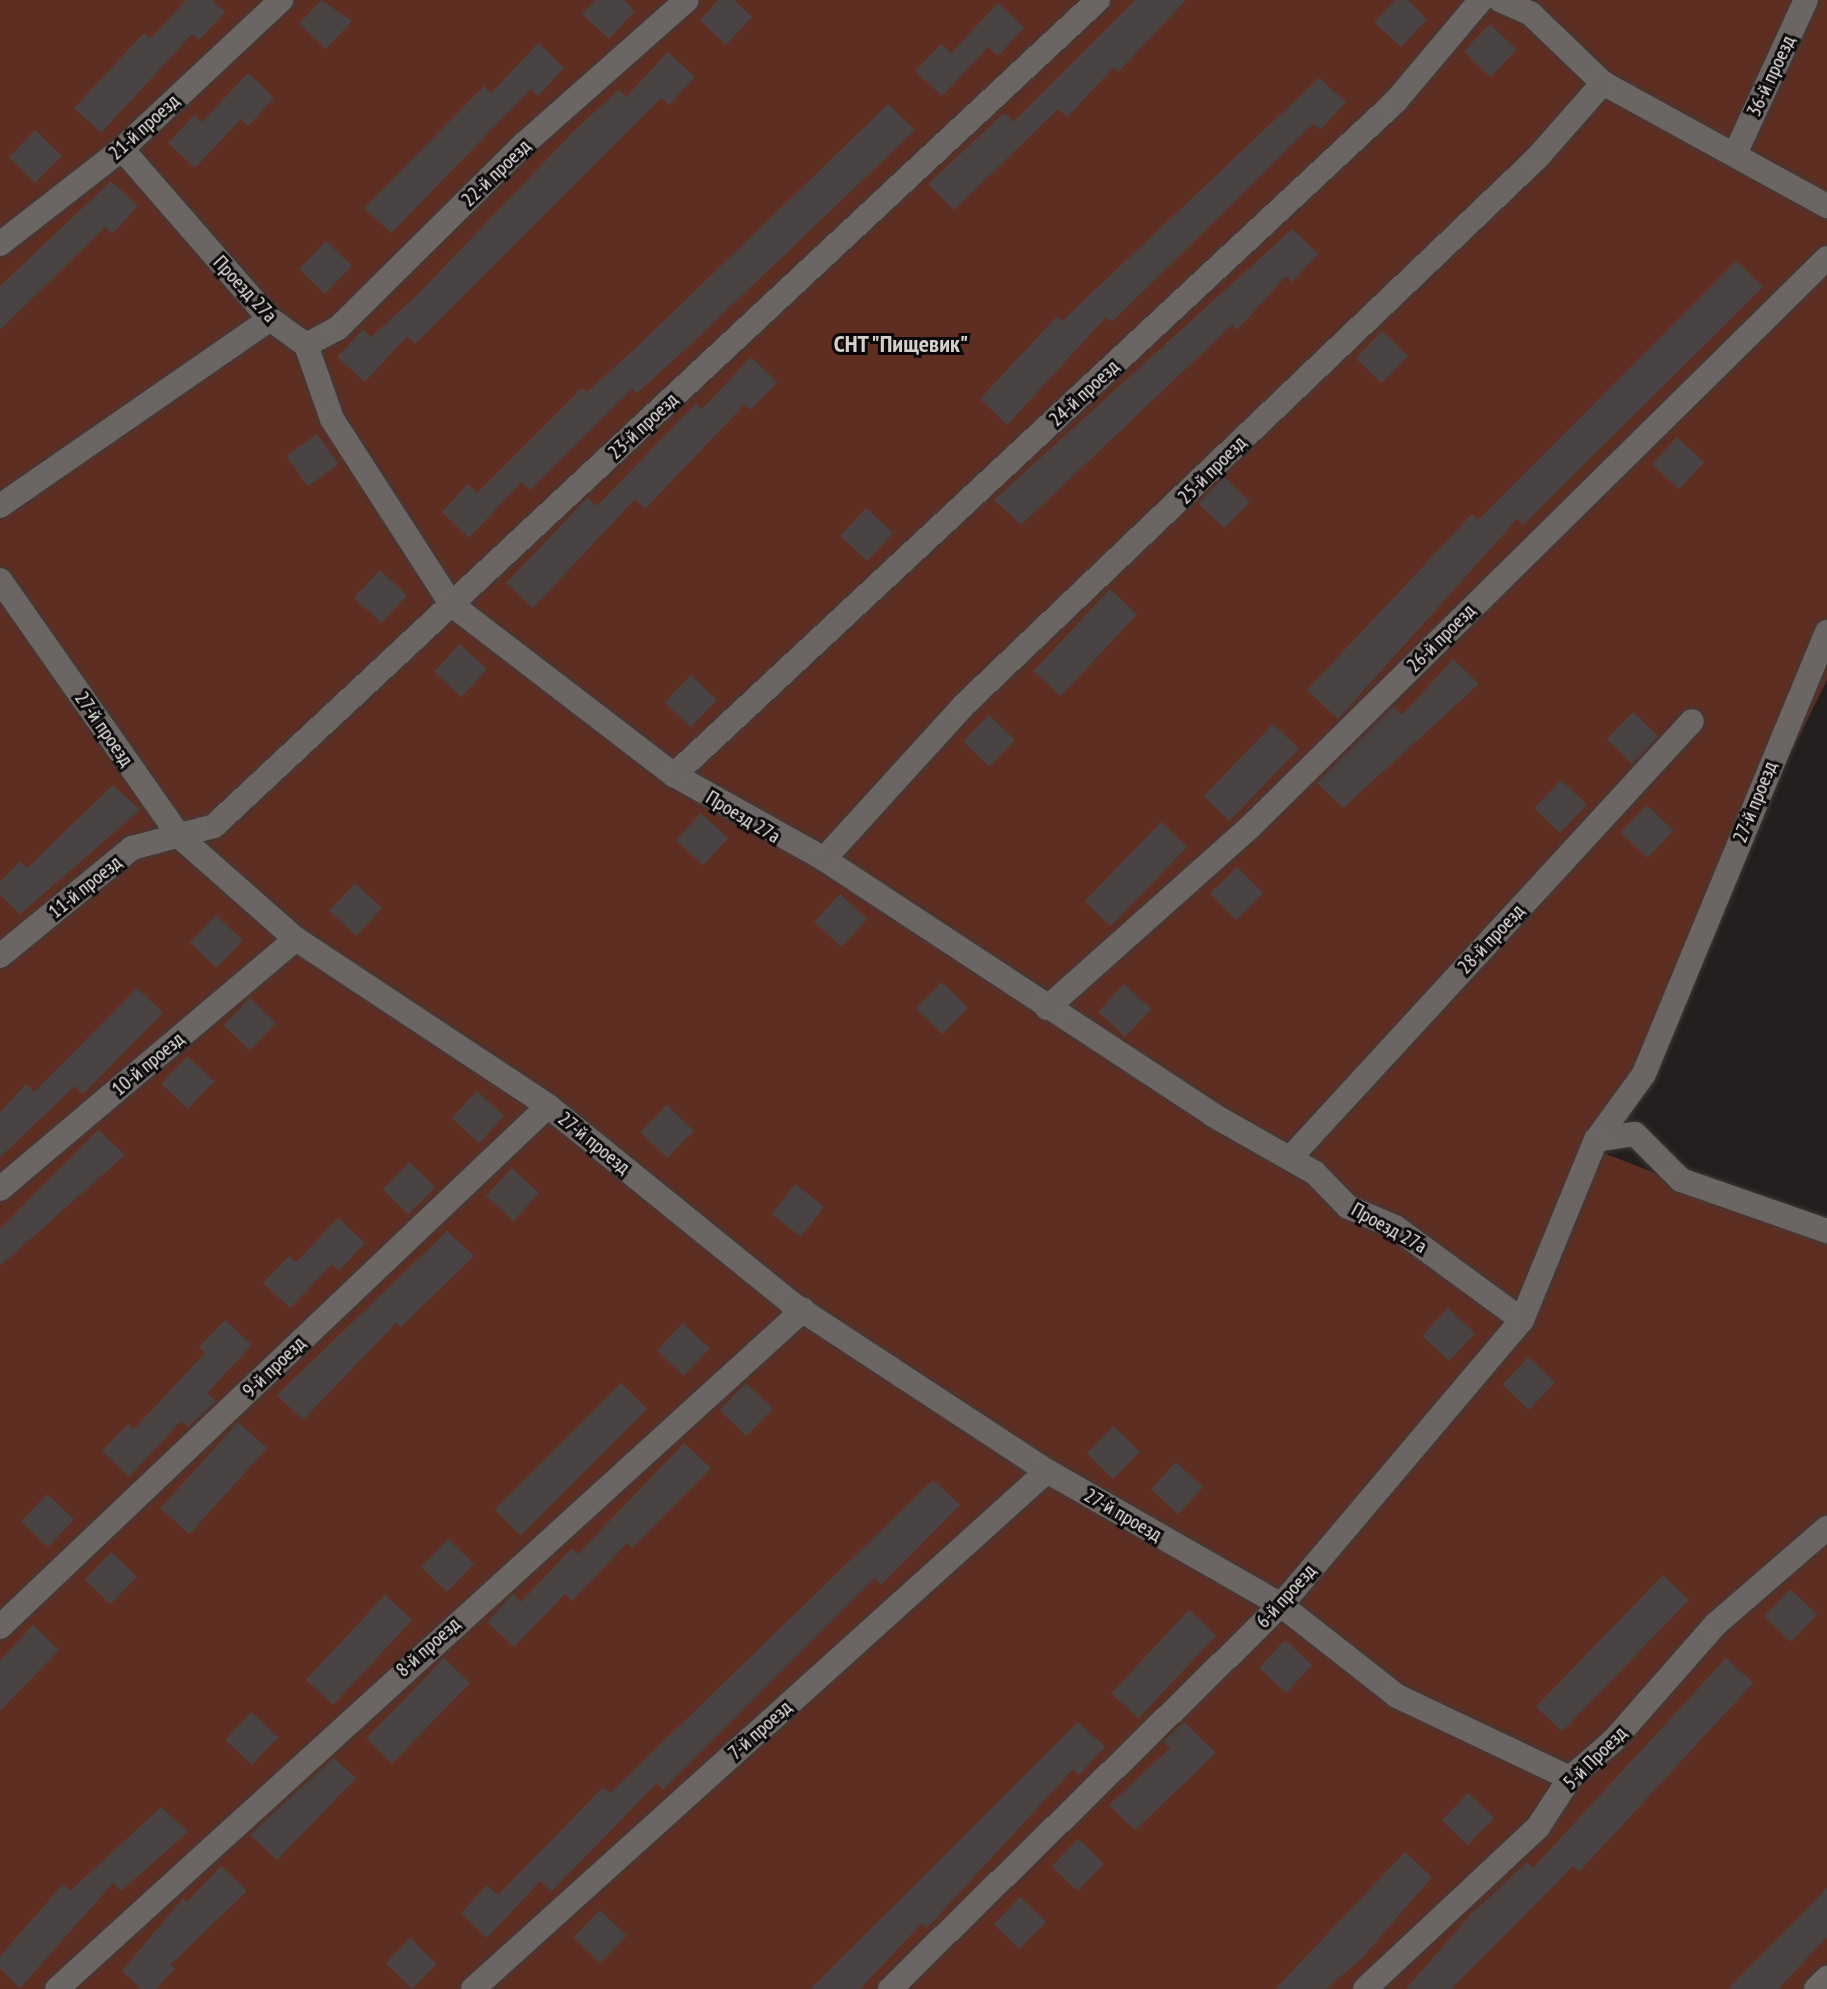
<!DOCTYPE html>
<meta charset="utf-8">
<style>
body{margin:0}
#map{position:relative;width:1827px;height:1989px;overflow:hidden;background:#231f1e;font-family:"PT Sans Narrow",sans-serif}
div>[style]{position:absolute}
[style*='--x']{left:calc(var(--x)*1px);top:calc(var(--y)*1px);width:calc(var(--w)*1px);rotate:calc(var(--a)*1deg)}
.green>*{inset:0;background:#5f2e22}
.building>*{inset:0;background:#494443;transform-origin:0 0}
.roads{filter:drop-shadow(0 0 2px #3f3b3a) drop-shadow(0 0 2px #3f3b3a)}
.minor>*{height:24px;margin:-12px;padding:0 12px;transform-origin:12px;border-radius:12px;background:#6b6664}
span{translate:-50% -50%;white-space:nowrap;text-align:center;line-height:1.15;-webkit-text-stroke:6px #0b0909;paint-order:stroke}
.street-label{font-size:20px;color:#efeceb}
.quarter-label{font-size:24px;color:#d6d0ce;font-weight:700}
</style>
<div id="map">
<div class="green">
<div style="clip-path:polygon(0 0,1827px 0,1827px 680px,1593px 1149px,1827px 1239px,1827px 1989px,0 1989px)"></div>
</div>
<div class="building">
<div style="clip-path:polygon(186px 0,212px 0,225px 12px,199px 40px,192px 34px,101px 133px,74px 108px,144px 33px,150px 39px)"></div>
<div style="clip-path:polygon(321px 0,352px 21px,326px 49px,299px 24px)"></div>
<div style="clip-path:polygon(595px 0,623px 0,635px 11px,609px 39px,582px 14px)"></div>
<div style="clip-path:polygon(718px 0,734px 0,752px 17px,726px 45px,700px 20px)"></div>
<div style="clip-path:polygon(1135px 0,1186px 0,1118px 72px,1114px 67px,1067px 117px,1058px 109px,954px 210px,928px 184px,1004px 113px,1013px 122px)"></div>
<div style="clip-path:polygon(1395px 0,1407px 0,1427px 19px,1401px 47px,1374px 22px)"></div>
<div style="clip-path:polygon(998px 3px,1024px 28px,998px 56px,988px 47px,942px 96px,915px 71px,941px 44px,951px 53px)"></div>
<div style="left:1490px;top:24px;width:37px;height:38px;rotate:44deg"></div>
<div style="clip-path:polygon(538px 43px,564px 68px,538px 96px,531px 89px,391px 233px,364px 208px,484px 86px,491px 93px)"></div>
<div style="clip-path:polygon(668px 52px,695px 77px,669px 105px,661px 98px,415px 344px,407px 336px,365px 382px,337px 357px,363px 329px,371px 337px,417px 295px,573px 132px,618px 90px,626px 97px)"></div>
<div style="clip-path:polygon(248px 73px,274px 98px,248px 126px,241px 119px,195px 168px,168px 143px,194px 115px,202px 122px)"></div>
<div style="clip-path:polygon(1319px 78px,1346px 102px,1320px 130px,1313px 124px,1112px 322px,1106px 317px,1007px 425px,980px 399px,1057px 316px,1062px 321px)"></div>
<div style="clip-path:polygon(888px 104px,915px 130px,688px 347px,637px 393px,632px 389px,530px 490px,521px 482px,469px 538px,442px 512px,468px 484px,477px 493px,582px 388px,587px 392px,640px 344px)"></div>
<div style="left:35px;top:130px;width:37px;height:38px;rotate:44deg"></div>
<div style="clip-path:polygon(111px 181px,138px 206px,112px 234px,105px 227px,0 330px,0 286px)"></div>
<div style="clip-path:polygon(1292px 229px,1318px 254px,1292px 282px,1286px 276px,1237px 330px,1232px 325px,1021px 525px,994px 500px)"></div>
<div style="left:326px;top:241px;width:36px;height:39px;rotate:44deg"></div>
<div style="clip-path:polygon(1736px 261px,1763px 287px,1523px 525px,1517px 519px,1338px 719px,1307px 690px,1472px 514px,1478px 520px)"></div>
<div style="left:1382px;top:331px;width:36px;height:38px;rotate:44deg"></div>
<div style="clip-path:polygon(751px 357px,777px 382px,751px 410px,745px 404px,645px 509px,635px 499px,533px 608px,506px 583px,587px 498px,597px 506px,696px 403px,702px 409px)"></div>
<div style="left:317px;top:434px;width:37px;height:38px;rotate:54deg"></div>
<div style="left:1677px;top:437px;width:37px;height:37px;rotate:43deg"></div>
<div style="left:1224px;top:477px;width:36px;height:37px;rotate:44deg"></div>
<div style="left:866px;top:508px;width:37px;height:38px;rotate:43deg"></div>
<div style="left:380px;top:570px;width:37px;height:38px;rotate:43deg"></div>
<div style="left:1110px;top:589px;width:37px;height:112px;rotate:43deg"></div>
<div style="left:460px;top:644px;width:37px;height:38px;rotate:43deg"></div>
<div style="clip-path:polygon(1453px 659px,1479px 684px,1343px 808px,1317px 783px,1393px 707px,1402px 715px)"></div>
<div style="left:691px;top:675px;width:36px;height:38px;rotate:44deg"></div>
<div style="left:1633px;top:712px;width:35px;height:38px;rotate:44deg"></div>
<div style="left:989px;top:715px;width:36px;height:37px;rotate:44deg"></div>
<div style="left:1273px;top:724px;width:36px;height:100px;rotate:44deg"></div>
<div style="left:1561px;top:780px;width:36px;height:39px;rotate:44deg"></div>
<div style="clip-path:polygon(113px 785px,140px 810px,20px 914px,0 895px,0 882px,20px 861px,27px 868px)"></div>
<div style="left:1647px;top:805px;width:37px;height:38px;rotate:44deg"></div>
<div style="left:701px;top:813px;width:37px;height:37px;rotate:43deg"></div>
<div style="left:1161px;top:822px;width:36px;height:110px;rotate:44deg"></div>
<div style="left:1237px;top:867px;width:37px;height:38px;rotate:45deg"></div>
<div style="left:355px;top:883px;width:37px;height:38px;rotate:43deg"></div>
<div style="left:840px;top:894px;width:37px;height:38px;rotate:43deg"></div>
<div style="left:216px;top:915px;width:37px;height:38px;rotate:44deg"></div>
<div style="left:941px;top:982px;width:37px;height:37px;rotate:43deg"></div>
<div style="left:1124px;top:984px;width:37px;height:38px;rotate:43deg"></div>
<div style="clip-path:polygon(137px 988px,163px 1013px,83px 1094px,75px 1086px,0 1157px,0 1112px,26px 1084px,34px 1092px)"></div>
<div style="left:250px;top:998px;width:36px;height:38px;rotate:44deg"></div>
<div style="left:187px;top:1056px;width:37px;height:38px;rotate:43deg"></div>
<div style="left:477px;top:1091px;width:37px;height:37px;rotate:43deg"></div>
<div style="left:667px;top:1105px;width:37px;height:38px;rotate:44deg"></div>
<div style="clip-path:polygon(98px 1130px,125px 1155px,0 1266px,0 1229px)"></div>
<div style="left:409px;top:1162px;width:36px;height:38px;rotate:44deg"></div>
<div style="left:512px;top:1168px;width:37px;height:38px;rotate:43deg"></div>
<div style="left:795px;top:1184px;width:37px;height:38px;rotate:38deg"></div>
<div style="clip-path:polygon(338px 1218px,365px 1243px,339px 1271px,332px 1264px,290px 1308px,263px 1283px,289px 1256px,296px 1262px)"></div>
<div style="clip-path:polygon(447px 1231px,474px 1256px,401px 1327px,396px 1323px,303px 1420px,277px 1395px)"></div>
<div style="left:1448px;top:1308px;width:37px;height:38px;rotate:43deg"></div>
<div style="clip-path:polygon(225px 1320px,252px 1345px,207px 1393px,216px 1401px,188px 1427px,181px 1421px,129px 1477px,102px 1451px,128px 1424px,134px 1429px,205px 1353px,199px 1347px)"></div>
<div style="left:683px;top:1323px;width:37px;height:38px;rotate:44deg"></div>
<div style="left:1528px;top:1357px;width:37px;height:38px;rotate:43deg"></div>
<div style="left:621px;top:1383px;width:37px;height:179px;rotate:45deg"></div>
<div style="left:746px;top:1383px;width:37px;height:38px;rotate:44deg"></div>
<div style="left:238px;top:1422px;width:39px;height:116px;rotate:42deg"></div>
<div style="left:1113px;top:1426px;width:37px;height:38px;rotate:44deg"></div>
<div style="clip-path:polygon(684px 1443px,711px 1468px,632px 1548px,627px 1543px,572px 1601px,565px 1594px,514px 1647px,487px 1622px,513px 1594px,521px 1602px,572px 1548px,578px 1554px)"></div>
<div style="left:1176px;top:1462px;width:37px;height:37px;rotate:43deg"></div>
<div style="clip-path:polygon(933px 1480px,960px 1505px,881px 1585px,875px 1578px,663px 1790px,657px 1783px,551px 1892px,540px 1881px,487px 1938px,461px 1913px,487px 1885px,498px 1895px,603px 1787px,610px 1793px)"></div>
<div style="left:47px;top:1494px;width:37px;height:38px;rotate:43deg"></div>
<div style="left:448px;top:1539px;width:36px;height:39px;rotate:44deg"></div>
<div style="left:111px;top:1552px;width:36px;height:38px;rotate:44deg"></div>
<div style="left:1663px;top:1575px;width:36px;height:183px;rotate:44deg"></div>
<div style="left:1790px;top:1589px;width:37px;height:38px;rotate:43deg"></div>
<div style="left:385px;top:1595px;width:37px;height:116px;rotate:43deg"></div>
<div style="left:1189px;top:1610px;width:37px;height:114px;rotate:43deg"></div>
<div style="clip-path:polygon(33px 1625px,59px 1650px,0 1711px,0 1660px)"></div>
<div style="left:1285px;top:1640px;width:37px;height:38px;rotate:43deg"></div>
<div style="left:444px;top:1658px;width:36px;height:112px;rotate:44deg"></div>
<div style="clip-path:polygon(1726px 1658px,1753px 1683px,1579px 1872px,1573px 1866px,1451px 1989px,1406px 1989px,1469px 1916px,1527px 1862px,1533px 1868px)"></div>
<div style="left:251px;top:1712px;width:37px;height:38px;rotate:43deg"></div>
<div style="clip-path:polygon(1078px 1722px,1105px 1747px,1079px 1775px,1073px 1769px,927px 1928px,922px 1923px,860px 1989px,810px 1989px)"></div>
<div style="clip-path:polygon(1184px 1722px,1216px 1753px,1135px 1830px,1109px 1805px,1170px 1748px,1163px 1742px)"></div>
<div style="clip-path:polygon(334px 1758px,356px 1778px,277px 1860px,250px 1835px)"></div>
<div style="left:1468px;top:1793px;width:36px;height:38px;rotate:44deg"></div>
<div style="clip-path:polygon(161px 1807px,188px 1832px,121px 1891px,113px 1883px,20px 1988px,0 1969px,0 1956px,63px 1884px,70px 1891px)"></div>
<div style="left:1078px;top:1839px;width:36px;height:38px;rotate:44deg"></div>
<div style="clip-path:polygon(1405px 1852px,1432px 1877px,1361px 1959px,1326px 1989px,1275px 1989px)"></div>
<div style="clip-path:polygon(221px 1866px,247px 1891px,170px 1965px,175px 1969px,156px 1989px,141px 1989px,122px 1971px,183px 1898px,187px 1902px)"></div>
<div style="clip-path:polygon(1827px 1888px,1827px 1937px,1778px 1989px,1728px 1989px)"></div>
<div style="left:1020px;top:1897px;width:36px;height:38px;rotate:44deg"></div>
<div style="left:600px;top:1910px;width:37px;height:38px;rotate:44deg"></div>
<div style="left:410px;top:1938px;width:37px;height:35px;rotate:44deg"></div>
</div>
<div class="roads">
<div class="minor">
<div style="--x:1500;--y:0;--w:34;--a:24"></div>
<div style="--x:1531;--y:14;--w:100;--a:43.8"></div>
<div style="--x:1603;--y:83;--w:256;--a:28.8"></div>
<div style="--x:122;--y:149;--w:225;--a:49"></div>
<div style="--x:270;--y:319;--w:44;--a:35.8"></div>
<div style="--x:306;--y:345;--w:78;--a:70.6"></div>
<div style="--x:332;--y:419;--w:220;--a:57.2"></div>
<div style="--x:451;--y:604;--w:281;--a:37.5"></div>
<div style="--x:674;--y:775;--w:172;--a:29.2"></div>
<div style="--x:824;--y:859;--w:466;--a:33.3"></div>
<div style="--x:1213;--y:1115;--w:117;--a:29.6"></div>
<div style="--x:1315;--y:1173;--w:47;--a:45.9"></div>
<div style="--x:1348;--y:1207;--w:51;--a:23.1"></div>
<div style="--x:1395;--y:1227;--w:157;--a:36.2"></div>
<div style="--x:1736;--y:152;--w:167;--a:-65.3"></div>
<div style="--x:0;--y:244;--w:155;--a:-37.9"></div>
<div style="--x:122;--y:149;--w:218;--a:-43.1"></div>
<div style="--x:306;--y:345;--w:36;--a:-28"></div>
<div style="--x:338;--y:328;--w:262;--a:-44.7"></div>
<div style="--x:524;--y:144;--w:217;--a:-41.5"></div>
<div style="--x:0;--y:506;--w:328;--a:-34.7"></div>
<div style="--x:0;--y:580;--w:312;--a:55"></div>
<div style="--x:179;--y:836;--w:156;--a:41.4"></div>
<div style="--x:296;--y:939;--w:302;--a:33.5"></div>
<div style="--x:548;--y:1106;--w:313;--a:39"></div>
<div style="--x:791;--y:1303;--w:306;--a:33.3"></div>
<div style="--x:1047;--y:1471;--w:270;--a:29.8"></div>
<div style="--x:1281;--y:1605;--w:147;--a:38.1"></div>
<div style="--x:1397;--y:1696;--w:191;--a:25.4"></div>
<div style="--x:1827;--y:632;--w:478;--a:112.5"></div>
<div style="--x:1644;--y:1074;--w:82;--a:126"></div>
<div style="--x:1596;--y:1140;--w:39;--a:-9"></div>
<div style="--x:1635;--y:1134;--w:65;--a:45"></div>
<div style="--x:1681;--y:1180;--w:155;--a:19.3"></div>
<div style="--x:674;--y:775;--w:986;--a:-43.03"></div>
<div style="--x:1395;--y:102;--w:133;--a:-49.9"></div>
<div style="--x:824;--y:859;--w:208;--a:-47.7"></div>
<div style="--x:964;--y:705;--w:792;--a:-43.67"></div>
<div style="--x:1537;--y:158;--w:100;--a:-48.7"></div>
<div style="--x:0;--y:956;--w:171;--a:-39.3"></div>
<div style="--x:132;--y:848;--w:85;--a:-15"></div>
<div style="--x:214;--y:826;--w:1210;--a:-43.06"></div>
<div style="--x:1047;--y:1008;--w:272;--a:-41.7"></div>
<div style="--x:1250;--y:827;--w:810;--a:-44.6"></div>
<div style="--x:1291;--y:1157;--w:592;--a:-47.39"></div>
<div style="--x:0;--y:1189;--w:387;--a:-40.2"></div>
<div style="--x:0;--y:1627;--w:756;--a:-43.55"></div>
<div style="--x:57;--y:1989;--w:1009;--a:-42.31"></div>
<div style="--x:473;--y:1989;--w:773;--a:-42.06"></div>
<div style="--x:890;--y:1989;--w:548;--a:-44.48"></div>
<div style="--x:1281;--y:1605;--w:373;--a:-49.8"></div>
<div style="--x:1522;--y:1320;--w:195;--a:-67.7"></div>
<div style="--x:1365;--y:1989;--w:237;--a:-43.1"></div>
<div style="--x:1538;--y:1827;--w:59;--a:-56.9"></div>
<div style="--x:1570;--y:1778;--w:58;--a:-40.8"></div>
<div style="--x:1614;--y:1740;--w:154;--a:-48.7"></div>
<div style="--x:1716;--y:1624;--w:147;--a:-40.9"></div>
<div style="--x:1816;--y:1989;--w:16;--a:-45"></div>
</div>
</div>
<div class="street-label">
<span style="left:1771px;top:76px;rotate:-65deg">36-й проезд</span>
<span style="left:144px;top:127px;rotate:-42deg">21-й проезд</span>
<span style="left:496px;top:173px;rotate:-44deg">22-й проезд</span>
<span style="left:245px;top:289px;rotate:47deg">Проезд 27а</span>
<span style="left:1084px;top:393px;rotate:-43deg">24-й проезд</span>
<span style="left:643px;top:426px;rotate:-43deg">23-й проезд</span>
<span style="left:1212px;top:470px;rotate:-45deg">25-й проезд</span>
<span style="left:1441px;top:638px;rotate:-45deg">26-й проезд</span>
<span style="left:104px;top:729px;rotate:55deg">27-й проезд</span>
<span style="left:1755px;top:802px;rotate:-68deg">27-й проезд</span>
<span style="left:743px;top:817px;rotate:31deg">Проезд 27а</span>
<span style="left:85px;top:887px;rotate:-39deg">11-й проезд</span>
<span style="left:1491px;top:939px;rotate:-47deg">28-й проезд</span>
<span style="left:148px;top:1064px;rotate:-40deg">10-й проезд</span>
<span style="left:594px;top:1143px;rotate:39deg">27-й проезд</span>
<span style="left:1389px;top:1228px;rotate:29deg">Проезд 27а</span>
<span style="left:274px;top:1367px;rotate:-44deg">9-й проезд</span>
<span style="left:1123px;top:1515px;rotate:30deg">27-й проезд</span>
<span style="left:1286px;top:1596px;rotate:-48deg">6-й проезд</span>
<span style="left:428px;top:1647px;rotate:-42deg">8-й проезд</span>
<span style="left:760px;top:1730px;rotate:-42deg">7-й проезд</span>
<span style="left:1595px;top:1758px;rotate:-45deg">5-й Проезд</span>
</div>
<div class="quarter-label">
<span style="left:901px;top:344px">СНТ "Пищевик"</span>
</div>
</div>
